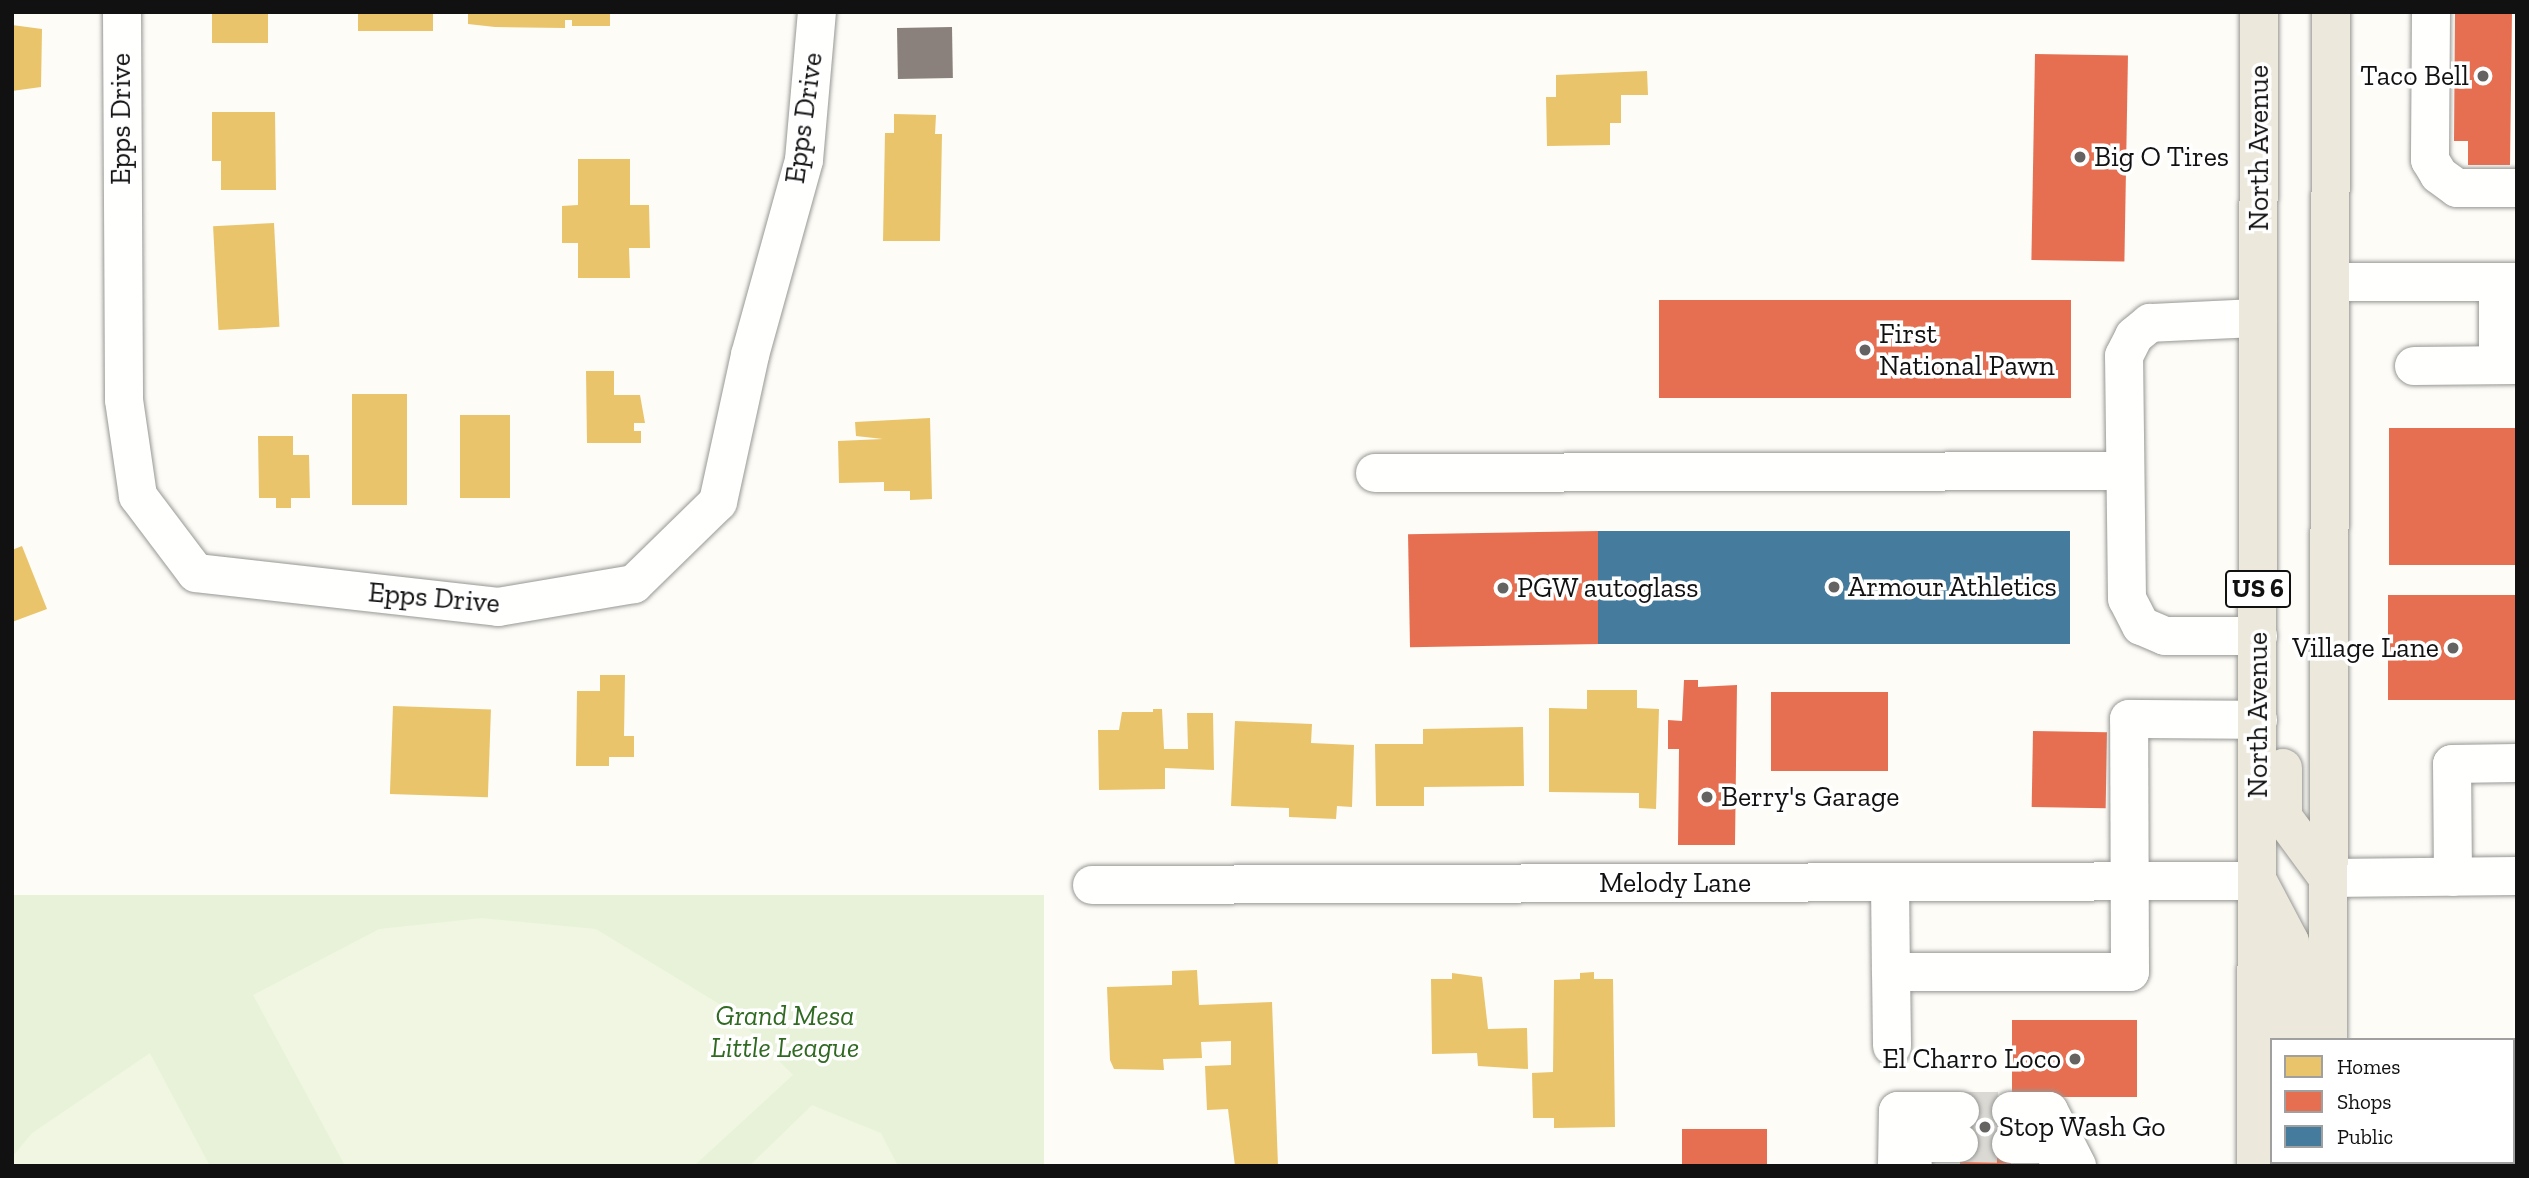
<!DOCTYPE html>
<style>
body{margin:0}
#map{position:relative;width:2529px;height:1178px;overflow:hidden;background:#fdfcf7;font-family:"Zilla Slab",serif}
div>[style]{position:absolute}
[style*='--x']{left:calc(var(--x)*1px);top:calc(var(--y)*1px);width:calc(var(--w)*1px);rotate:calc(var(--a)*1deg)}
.green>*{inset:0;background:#e7f2d8;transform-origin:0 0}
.pitch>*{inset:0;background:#f0f6e1}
.homes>*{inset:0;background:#e9c46a;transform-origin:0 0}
.shops>*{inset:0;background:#e76f51;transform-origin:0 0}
.public>*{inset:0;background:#457b9d;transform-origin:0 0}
.industry>*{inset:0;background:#8a817c;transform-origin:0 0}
.minor-tunnel>*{height:38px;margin-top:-19px;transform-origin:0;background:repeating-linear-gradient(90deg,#dad9d4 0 38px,transparent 0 57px)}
.roads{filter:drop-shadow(0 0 2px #979795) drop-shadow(0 0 2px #979795)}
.minor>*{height:38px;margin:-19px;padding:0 19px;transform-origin:19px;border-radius:19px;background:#fffffe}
.major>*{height:38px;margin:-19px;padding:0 19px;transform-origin:19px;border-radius:19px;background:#ece8dc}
.dots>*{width:19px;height:19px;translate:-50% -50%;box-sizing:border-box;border:4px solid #fff;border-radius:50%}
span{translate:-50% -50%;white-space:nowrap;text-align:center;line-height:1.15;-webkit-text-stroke:7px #fff;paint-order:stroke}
.shield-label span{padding:2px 5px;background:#fff;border:2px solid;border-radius:5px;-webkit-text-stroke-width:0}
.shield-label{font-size:26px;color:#111;font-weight:700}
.poi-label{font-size:28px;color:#111}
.right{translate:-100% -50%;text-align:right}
.left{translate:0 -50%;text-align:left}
.street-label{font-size:28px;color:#111}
.park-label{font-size:28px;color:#306921;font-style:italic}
.frame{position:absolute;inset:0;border:14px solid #111;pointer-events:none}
.legend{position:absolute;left:2270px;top:1038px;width:245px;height:126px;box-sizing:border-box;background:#fff;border:2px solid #a0a0a0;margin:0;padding:9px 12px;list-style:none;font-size:21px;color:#111}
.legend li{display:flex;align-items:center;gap:14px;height:35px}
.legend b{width:35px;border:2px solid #a0a0a0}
</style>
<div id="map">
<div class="green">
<div style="left:1044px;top:895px;width:271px;height:1032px;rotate:90deg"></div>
</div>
<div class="pitch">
<div style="clip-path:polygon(481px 918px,596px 929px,731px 1011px,793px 1075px,694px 1166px,345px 1166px,253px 995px,379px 929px)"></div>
<div style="clip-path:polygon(150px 1053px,210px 1166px,12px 1166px,12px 1157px,32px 1133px)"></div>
<div style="clip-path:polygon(812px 1105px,881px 1133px,898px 1166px,749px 1166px)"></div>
</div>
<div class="homes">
<div style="left:212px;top:12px;width:56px;height:31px"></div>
<div style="left:358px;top:12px;width:75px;height:19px"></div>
<div style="clip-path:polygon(468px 12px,610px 12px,610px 26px,572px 26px,572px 20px,565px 20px,565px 28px,495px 27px,468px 24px)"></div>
<div style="clip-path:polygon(12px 25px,42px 29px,41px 87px,12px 91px)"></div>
<div style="clip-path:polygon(1647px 71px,1648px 95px,1621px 95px,1621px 123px,1610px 123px,1610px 145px,1547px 146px,1546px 97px,1556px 97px,1556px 75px)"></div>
<div style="clip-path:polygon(212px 112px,275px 112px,276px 190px,221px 190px,221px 161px,212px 161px)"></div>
<div style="clip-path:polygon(894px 114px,936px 115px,935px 134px,942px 134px,940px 241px,883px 241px,885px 133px,894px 133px)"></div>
<div style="clip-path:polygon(578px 159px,630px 159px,630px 205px,649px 205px,650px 248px,629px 248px,630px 278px,578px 278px,578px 243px,562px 243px,562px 206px,578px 205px)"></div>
<div style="left:274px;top:223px;width:104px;height:61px;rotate:87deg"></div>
<div style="clip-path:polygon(586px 371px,614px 371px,614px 395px,640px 395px,645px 423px,634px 423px,634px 431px,641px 431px,641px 443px,587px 443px)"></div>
<div style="left:352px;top:394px;width:55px;height:111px"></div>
<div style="left:510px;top:415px;width:83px;height:50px;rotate:90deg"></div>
<div style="clip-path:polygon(930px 418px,932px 499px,910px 500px,910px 491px,884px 491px,884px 482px,839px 483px,838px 441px,883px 439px,856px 436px,855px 422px)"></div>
<div style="clip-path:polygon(258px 436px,293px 436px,293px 455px,309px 455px,310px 498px,291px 498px,291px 508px,276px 508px,276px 498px,259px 498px)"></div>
<div style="clip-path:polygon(22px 546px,47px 609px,12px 622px,12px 550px)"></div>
<div style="clip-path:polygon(600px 675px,625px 675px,624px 736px,634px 736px,634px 757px,609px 757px,609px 766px,576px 766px,577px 691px,600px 691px)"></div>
<div style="clip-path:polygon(1587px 690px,1637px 690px,1637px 708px,1659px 709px,1656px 809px,1639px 808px,1639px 793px,1549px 792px,1549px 708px,1587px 709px)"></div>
<div style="left:393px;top:706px;width:98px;height:88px;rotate:2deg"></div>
<div style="clip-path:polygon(1153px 709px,1162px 709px,1164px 749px,1188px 749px,1187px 713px,1213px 713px,1214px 770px,1165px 768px,1165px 789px,1099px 790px,1098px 730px,1119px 730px,1122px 712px,1153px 712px)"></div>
<div style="clip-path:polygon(1235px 721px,1312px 724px,1311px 743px,1354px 745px,1352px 807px,1337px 806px,1336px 819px,1289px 817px,1289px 808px,1231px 806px)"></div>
<div style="clip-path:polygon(1523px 727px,1524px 786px,1424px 787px,1424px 806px,1376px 806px,1375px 744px,1423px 744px,1423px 729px)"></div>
<div style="clip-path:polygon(1197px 970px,1199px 1005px,1272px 1002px,1278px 1166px,1235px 1166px,1228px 1109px,1207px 1110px,1205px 1066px,1231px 1065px,1231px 1041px,1201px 1042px,1202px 1058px,1163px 1059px,1164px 1070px,1114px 1069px,1110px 1060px,1107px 987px,1172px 985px,1172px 971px)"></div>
<div style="clip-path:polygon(1594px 972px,1594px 979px,1613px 979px,1615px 1127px,1554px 1128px,1554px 1118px,1533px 1118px,1532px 1073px,1553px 1072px,1554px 980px,1580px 979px,1580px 973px)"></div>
<div style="clip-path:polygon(1452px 973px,1482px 977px,1488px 1029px,1527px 1028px,1528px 1069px,1478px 1066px,1477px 1053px,1432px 1054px,1431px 979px,1452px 979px)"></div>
</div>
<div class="shops">
<div style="clip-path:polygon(2455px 12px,2512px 12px,2510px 165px,2468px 165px,2468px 141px,2454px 141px)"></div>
<div style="left:2035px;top:54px;width:93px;height:206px;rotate:1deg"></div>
<div style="left:2071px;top:300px;width:98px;height:412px;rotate:90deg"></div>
<div style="left:2389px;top:428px;width:128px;height:137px"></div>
<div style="left:1598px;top:531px;width:113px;height:190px;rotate:89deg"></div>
<div style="left:2517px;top:595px;width:105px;height:129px;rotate:90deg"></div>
<div style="clip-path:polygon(1684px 680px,1698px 680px,1698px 687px,1737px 685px,1735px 845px,1678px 845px,1679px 749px,1668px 749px,1668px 720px,1682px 721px)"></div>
<div style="left:1771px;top:692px;width:117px;height:79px"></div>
<div style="left:2033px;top:731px;width:74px;height:76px;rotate:1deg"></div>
<div style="left:2012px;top:1020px;width:125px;height:77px"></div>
<div style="left:2513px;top:1075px;width:4px;height:67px"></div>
<div style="left:1960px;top:1100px;width:51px;height:66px"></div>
<div style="left:1682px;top:1129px;width:85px;height:37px"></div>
</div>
<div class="public">
<div style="left:1598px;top:531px;width:472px;height:113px"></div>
</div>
<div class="industry">
<div style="left:952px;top:27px;width:51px;height:55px;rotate:89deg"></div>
</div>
<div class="minor-tunnel">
<div style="--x:1960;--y:1111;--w:51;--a:0"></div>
<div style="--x:1959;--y:1143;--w:52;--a:1.1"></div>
</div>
<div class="roads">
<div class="minor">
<div style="--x:122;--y:12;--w:388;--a:89.7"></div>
<div style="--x:124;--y:400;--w:97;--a:81.7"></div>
<div style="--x:138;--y:496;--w:96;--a:53"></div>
<div style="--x:196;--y:573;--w:304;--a:6.4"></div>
<div style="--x:498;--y:607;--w:138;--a:-9.6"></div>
<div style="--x:634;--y:584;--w:117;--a:-44.3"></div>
<div style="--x:718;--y:502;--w:150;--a:-77.7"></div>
<div style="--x:750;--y:355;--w:202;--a:-74.5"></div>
<div style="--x:804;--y:160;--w:149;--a:-85"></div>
<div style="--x:2431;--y:12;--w:148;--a:90.4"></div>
<div style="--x:2430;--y:160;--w:17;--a:59"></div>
<div style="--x:2439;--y:175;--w:22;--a:36"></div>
<div style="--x:2457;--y:188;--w:60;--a:0"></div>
<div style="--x:2330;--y:282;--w:187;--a:0"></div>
<div style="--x:2498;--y:365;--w:83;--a:-90"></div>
<div style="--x:2414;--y:366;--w:103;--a:-0.6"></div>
<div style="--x:1375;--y:473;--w:750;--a:-0.15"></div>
<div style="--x:2258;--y:636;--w:93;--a:180"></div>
<div style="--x:2165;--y:636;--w:26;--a:-157"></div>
<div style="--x:2141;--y:626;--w:30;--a:-117"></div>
<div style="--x:2127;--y:599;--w:243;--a:-90.7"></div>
<div style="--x:2124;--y:356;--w:22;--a:-63"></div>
<div style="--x:2134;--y:336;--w:21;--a:-39"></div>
<div style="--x:2150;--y:323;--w:108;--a:-2.7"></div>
<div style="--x:2453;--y:877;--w:113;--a:-90.5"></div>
<div style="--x:2452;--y:764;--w:65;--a:-0.9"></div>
<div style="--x:2328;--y:878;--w:189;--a:-0.6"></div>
<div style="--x:1890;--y:883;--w:89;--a:89.4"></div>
<div style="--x:1891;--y:972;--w:239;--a:0"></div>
<div style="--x:2130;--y:972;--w:253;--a:-90.2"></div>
<div style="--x:2129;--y:719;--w:129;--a:0.4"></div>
<div style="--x:1092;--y:885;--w:1166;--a:-0.2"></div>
<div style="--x:1891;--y:972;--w:74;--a:89.2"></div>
<div style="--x:2011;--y:1111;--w:38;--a:0"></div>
<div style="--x:2049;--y:1111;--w:62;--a:63"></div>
<div style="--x:1898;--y:1143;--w:61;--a:0"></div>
<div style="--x:2011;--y:1144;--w:38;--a:0"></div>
<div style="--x:2049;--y:1144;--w:27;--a:56"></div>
<div style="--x:1913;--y:1166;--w:16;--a:180"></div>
<div style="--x:1897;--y:1166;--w:55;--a:-89"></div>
<div style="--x:1898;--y:1111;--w:62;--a:0"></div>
</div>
<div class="major">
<div style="--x:2283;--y:768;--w:49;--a:90"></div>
<div style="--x:2283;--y:817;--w:76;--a:53.6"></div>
<div style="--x:2260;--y:885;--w:64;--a:62.2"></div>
<div style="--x:2290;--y:942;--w:98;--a:90"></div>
<div style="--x:2328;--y:1040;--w:1028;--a:-89.83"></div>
<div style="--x:2307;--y:1162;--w:4;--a:76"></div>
<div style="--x:2256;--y:1166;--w:1154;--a:-89.85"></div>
</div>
</div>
<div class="dots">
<div style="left:2483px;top:76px;background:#646362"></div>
<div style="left:2080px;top:157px;background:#646362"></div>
<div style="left:1865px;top:350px;background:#646362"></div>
<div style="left:1834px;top:587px;background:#646362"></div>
<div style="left:1503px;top:588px;background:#646362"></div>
<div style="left:2453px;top:648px;background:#646362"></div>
<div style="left:1707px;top:797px;background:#646362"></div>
<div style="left:2075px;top:1059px;background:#646362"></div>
<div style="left:1985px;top:1127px;background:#646362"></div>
</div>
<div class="shield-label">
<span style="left:2258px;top:589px">US 6</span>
</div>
<div class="poi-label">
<span class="right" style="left:2469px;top:76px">Taco Bell</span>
<span class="left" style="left:2094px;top:157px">Big O Tires</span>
<span class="left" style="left:1879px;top:350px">First<br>National Pawn</span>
<span class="left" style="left:1848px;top:587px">Armour Athletics</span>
<span class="left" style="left:1517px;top:588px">PGW autoglass</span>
<span class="right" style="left:2439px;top:648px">Village Lane</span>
<span class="left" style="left:1721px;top:797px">Berry's Garage</span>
<span class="right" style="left:2061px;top:1059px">El Charro Loco</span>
<span class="left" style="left:1999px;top:1127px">Stop Wash Go</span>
</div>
<div class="street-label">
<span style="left:804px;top:118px;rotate:-82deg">Epps Drive</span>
<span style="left:121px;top:119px;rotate:-90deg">Epps Drive</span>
<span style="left:2259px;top:148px;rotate:-90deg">North Avenue</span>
<span style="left:434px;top:598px;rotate:5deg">Epps Drive</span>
<span style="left:2258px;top:715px;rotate:-90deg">North Avenue</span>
<span style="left:1675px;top:883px">Melody Lane</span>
</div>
<div class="park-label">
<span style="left:785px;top:1032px">Grand Mesa<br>Little League</span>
</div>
<div class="frame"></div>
<ul class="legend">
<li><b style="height:19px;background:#e9c46a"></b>Homes</li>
<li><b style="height:19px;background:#e76f51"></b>Shops</li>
<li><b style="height:19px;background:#457b9d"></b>Public</li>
</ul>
</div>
